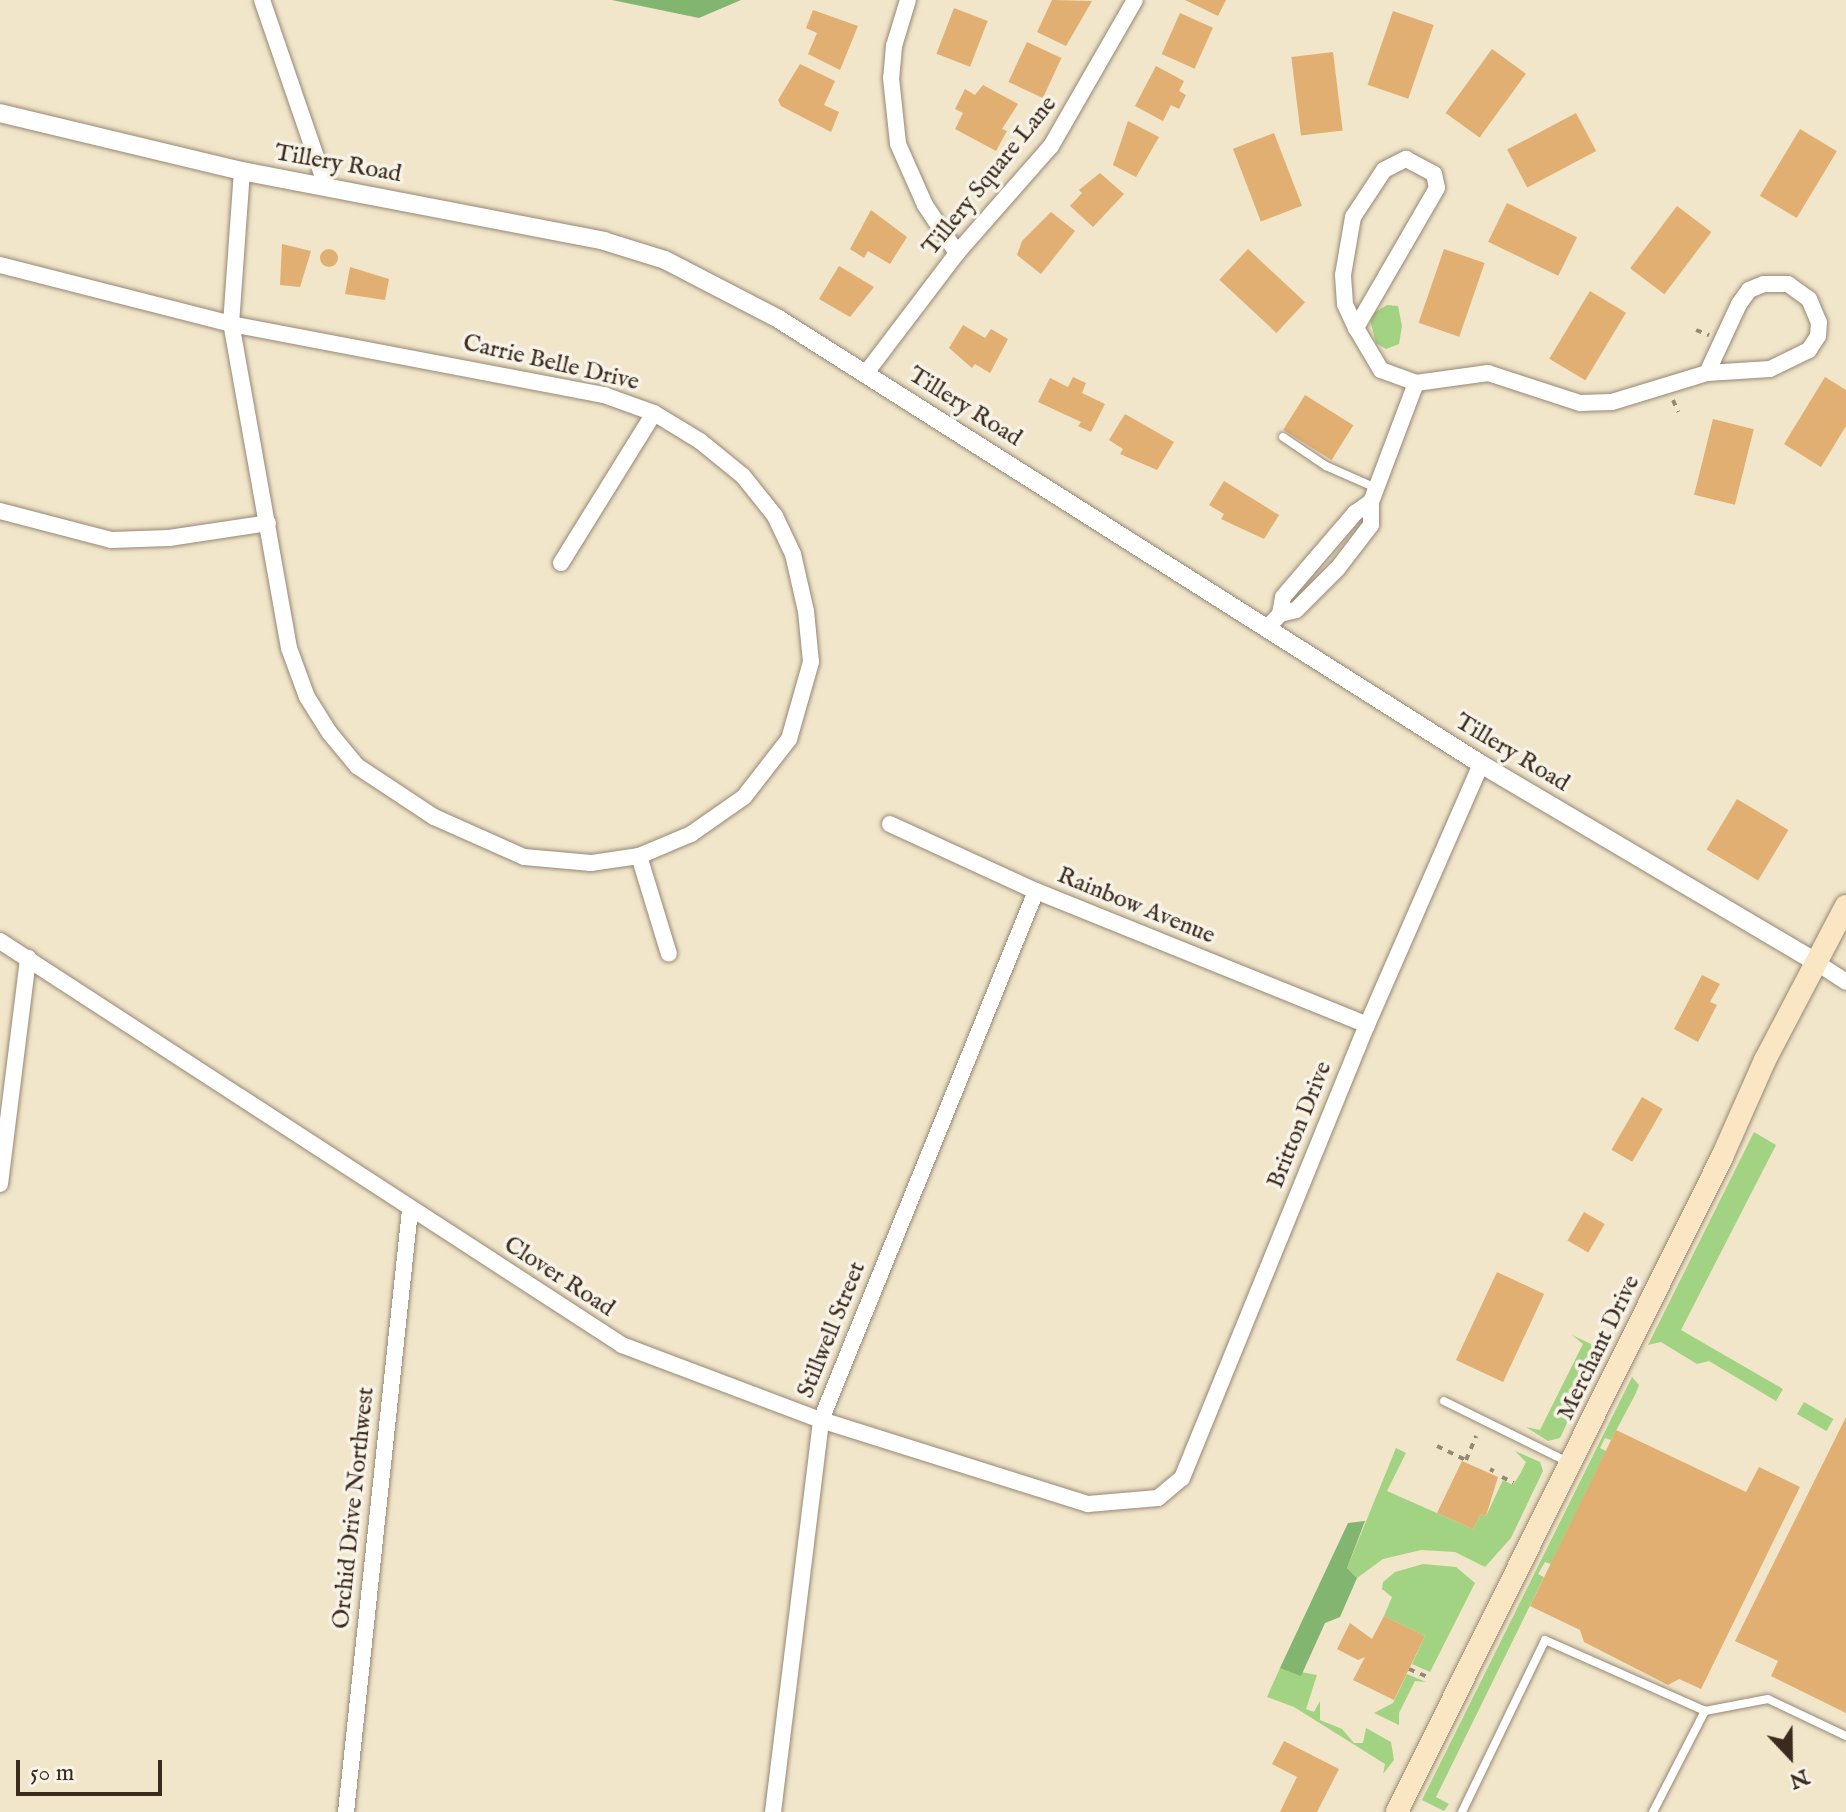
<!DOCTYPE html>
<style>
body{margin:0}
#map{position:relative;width:1846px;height:1812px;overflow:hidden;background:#f1e5ca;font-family:"IM FELL English",serif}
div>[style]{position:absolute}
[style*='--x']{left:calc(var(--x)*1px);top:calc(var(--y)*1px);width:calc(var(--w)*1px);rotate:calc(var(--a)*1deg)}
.green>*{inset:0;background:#a2d382;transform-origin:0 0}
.forest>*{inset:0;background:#81b570}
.building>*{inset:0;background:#e1af71;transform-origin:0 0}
.round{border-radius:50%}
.path>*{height:4px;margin-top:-2px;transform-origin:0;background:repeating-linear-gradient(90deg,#968874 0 6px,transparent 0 12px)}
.roads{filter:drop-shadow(0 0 2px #968874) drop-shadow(0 0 2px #968874)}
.service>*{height:8px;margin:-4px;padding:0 4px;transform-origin:4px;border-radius:4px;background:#fff}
.minor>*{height:16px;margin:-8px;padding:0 8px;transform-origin:8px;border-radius:8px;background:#fff}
.tertiary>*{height:18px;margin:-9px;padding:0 9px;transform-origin:9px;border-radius:9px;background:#fff}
.secondary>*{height:22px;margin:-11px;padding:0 11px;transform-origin:11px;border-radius:11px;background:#fbe6c3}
span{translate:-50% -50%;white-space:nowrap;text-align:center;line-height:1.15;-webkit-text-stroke:7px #f7f3e8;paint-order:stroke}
.street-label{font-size:24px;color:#3b2a1e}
.north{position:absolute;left:1750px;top:1716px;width:80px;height:80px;-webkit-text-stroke:6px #f7f3e8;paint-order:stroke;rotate:158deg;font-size:22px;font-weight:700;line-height:32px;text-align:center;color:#3b2a1e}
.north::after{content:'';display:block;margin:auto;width:28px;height:36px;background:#3b2a1e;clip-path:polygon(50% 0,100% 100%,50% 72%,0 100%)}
.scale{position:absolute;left:16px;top:1760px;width:146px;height:36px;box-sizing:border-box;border:4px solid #3b2a1e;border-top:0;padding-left:10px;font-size:24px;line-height:28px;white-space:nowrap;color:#3b2a1e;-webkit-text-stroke:6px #f7f3e8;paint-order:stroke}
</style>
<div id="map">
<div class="green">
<div style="clip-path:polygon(1387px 305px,1398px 306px,1402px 326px,1399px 344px,1386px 349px,1376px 343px,1369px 316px)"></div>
<div style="clip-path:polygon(1754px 1132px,1776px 1145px,1681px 1330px,1783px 1389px,1776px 1401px,1709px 1361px,1697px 1364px,1661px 1342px,1648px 1345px)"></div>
<div style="clip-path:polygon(1572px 1335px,1591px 1344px,1598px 1358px,1560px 1438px,1548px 1441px,1526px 1427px,1540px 1430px,1583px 1344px)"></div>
<div style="clip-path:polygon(1632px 1377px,1639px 1385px,1635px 1395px,1611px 1440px,1605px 1438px,1600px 1448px,1606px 1451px,1551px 1564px,1545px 1562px,1538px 1574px,1544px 1577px,1436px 1797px,1449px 1804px,1444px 1811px,1422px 1800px)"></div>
<div style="left:1804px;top:1402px;width:34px;height:14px;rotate:30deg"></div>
<div style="clip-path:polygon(1396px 1448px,1406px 1453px,1387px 1491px,1473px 1529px,1481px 1514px,1486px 1516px,1503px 1480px,1513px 1485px,1520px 1474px,1526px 1462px,1515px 1451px,1540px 1462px,1543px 1471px,1511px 1538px,1485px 1567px,1455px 1552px,1421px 1550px,1383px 1559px,1357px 1578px,1347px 1568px)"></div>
<div style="clip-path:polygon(1423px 1564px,1456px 1567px,1475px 1583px,1430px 1672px,1412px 1664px,1425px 1636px,1384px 1616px,1392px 1597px,1382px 1589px,1383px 1582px,1395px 1572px)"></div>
<div style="clip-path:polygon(1280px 1668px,1317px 1675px,1306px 1709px,1314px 1712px,1320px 1701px,1320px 1720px,1342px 1729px,1354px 1743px,1363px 1743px,1366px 1728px,1391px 1742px,1394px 1760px,1383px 1774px,1385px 1764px,1294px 1707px,1267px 1697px)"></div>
<div style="clip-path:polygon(1407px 1674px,1426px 1682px,1415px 1681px,1399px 1713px,1399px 1725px,1374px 1713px,1393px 1703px)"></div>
</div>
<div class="forest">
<div style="clip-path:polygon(612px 0,741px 0,699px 18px)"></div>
<div style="clip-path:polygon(1365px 1521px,1347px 1568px,1357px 1578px,1340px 1617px,1325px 1623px,1301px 1676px,1280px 1668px,1348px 1523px)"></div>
</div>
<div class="building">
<div style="clip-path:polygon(1052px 0,1092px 1px,1066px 46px,1037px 32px)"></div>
<div style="clip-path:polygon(1185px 0,1226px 0,1218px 16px)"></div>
<div style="left:954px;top:8px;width:36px;height:49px;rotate:21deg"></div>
<div style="clip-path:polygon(813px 10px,858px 26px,840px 70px,808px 54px,817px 33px,806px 28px)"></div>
<div style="left:1393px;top:11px;width:43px;height:78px;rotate:19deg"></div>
<div style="left:1180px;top:13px;width:36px;height:45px;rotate:24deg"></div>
<div style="left:1027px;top:42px;width:38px;height:44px;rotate:25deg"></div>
<div style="left:1492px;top:49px;width:42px;height:79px;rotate:36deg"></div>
<div style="left:1333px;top:52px;width:79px;height:42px;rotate:83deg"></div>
<div style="clip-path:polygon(800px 64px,835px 81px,824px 105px,839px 112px,831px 132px,781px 106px,778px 100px)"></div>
<div style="clip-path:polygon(1156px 66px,1184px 81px,1179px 91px,1186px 95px,1179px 109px,1171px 105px,1163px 121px,1135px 106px)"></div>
<div style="clip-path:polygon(983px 85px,1018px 104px,1002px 129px,1007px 131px,996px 151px,955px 129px,963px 113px,955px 109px,965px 89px,975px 95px)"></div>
<div style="left:1576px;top:113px;width:43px;height:78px;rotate:62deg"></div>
<div style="clip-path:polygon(1128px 121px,1159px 137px,1136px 177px,1113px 165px)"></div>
<div style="left:1800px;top:129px;width:43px;height:78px;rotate:31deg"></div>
<div style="left:1274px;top:133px;width:78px;height:44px;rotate:69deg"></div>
<div style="clip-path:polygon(1100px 173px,1124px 194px,1093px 227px,1070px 206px,1082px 193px,1079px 190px)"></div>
<div style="left:1507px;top:203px;width:78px;height:43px;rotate:26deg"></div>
<div style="left:1677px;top:206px;width:43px;height:78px;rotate:37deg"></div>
<div style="clip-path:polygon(871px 210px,907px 237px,890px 264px,868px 251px,864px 258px,850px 249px)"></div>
<div style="clip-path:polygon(1051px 212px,1075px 231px,1041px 274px,1017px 255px,1022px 241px)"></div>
<div style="clip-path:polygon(282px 244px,311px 251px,300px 287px,280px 285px)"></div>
<div style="left:1248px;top:249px;width:78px;height:42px;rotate:43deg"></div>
<div style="left:1444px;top:249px;width:43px;height:78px;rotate:19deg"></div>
<div class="round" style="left:320px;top:249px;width:18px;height:18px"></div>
<div style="clip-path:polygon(839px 266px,874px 287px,850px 317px,819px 299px)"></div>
<div style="clip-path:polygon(350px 267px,389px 279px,385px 300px,345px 294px)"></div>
<div style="left:1590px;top:291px;width:42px;height:79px;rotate:31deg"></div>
<div style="clip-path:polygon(963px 325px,985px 338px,991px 329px,1008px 339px,990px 373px,975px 364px,972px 368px,949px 348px)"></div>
<div style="clip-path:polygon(1073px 377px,1086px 383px,1082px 393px,1105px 404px,1091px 432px,1078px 426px,1081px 422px,1038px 402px,1050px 378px,1068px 387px)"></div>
<div style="clip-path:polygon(1825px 377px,1846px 390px,1846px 426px,1821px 467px,1784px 444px)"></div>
<div style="left:1305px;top:395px;width:57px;height:41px;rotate:32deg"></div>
<div style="clip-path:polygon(1125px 414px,1174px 442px,1157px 470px,1120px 454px,1123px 449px,1109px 440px)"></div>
<div style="left:1713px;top:419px;width:42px;height:78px;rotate:14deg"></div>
<div style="clip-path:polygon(1224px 481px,1279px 515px,1264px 539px,1221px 519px,1224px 514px,1209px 505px)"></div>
<div style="left:1737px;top:799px;width:60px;height:59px;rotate:31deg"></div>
<div style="clip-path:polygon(1702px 975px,1720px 984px,1710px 1002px,1717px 1005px,1698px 1042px,1674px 1029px)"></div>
<div style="left:1642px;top:1097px;width:24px;height:61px;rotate:30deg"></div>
<div style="left:1584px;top:1212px;width:24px;height:33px;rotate:30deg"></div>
<div style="left:1497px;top:1272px;width:52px;height:97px;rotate:25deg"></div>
<div style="clip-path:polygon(1846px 1417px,1846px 1713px,1771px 1676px,1778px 1661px,1735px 1641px)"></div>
<div style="clip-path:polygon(1616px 1430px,1746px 1492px,1759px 1467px,1800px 1487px,1701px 1689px,1679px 1679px,1668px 1685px,1584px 1642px,1580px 1630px,1530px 1606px)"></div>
<div style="clip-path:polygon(1462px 1461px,1498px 1477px,1486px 1516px,1481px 1514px,1473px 1529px,1437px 1513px)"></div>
<div style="clip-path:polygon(1384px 1616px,1425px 1636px,1394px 1700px,1353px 1680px,1365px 1657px,1358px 1660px,1337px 1649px,1350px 1623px,1372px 1639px)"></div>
<div style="clip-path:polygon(1284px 1741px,1339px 1769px,1317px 1812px,1280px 1812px,1297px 1777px,1272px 1764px)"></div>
</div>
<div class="path">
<div style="--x:1696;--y:330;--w:14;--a:21"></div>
<div style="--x:1673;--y:400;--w:13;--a:67"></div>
<div style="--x:1437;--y:1446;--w:32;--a:26"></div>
<div style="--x:1466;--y:1460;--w:26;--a:-67"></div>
<div style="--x:1491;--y:1472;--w:4;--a:-63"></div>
<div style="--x:1502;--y:1477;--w:13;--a:27"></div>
<div style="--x:1409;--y:1669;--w:23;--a:23"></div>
</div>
<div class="roads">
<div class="service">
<div style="--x:1283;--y:437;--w:52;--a:34"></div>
<div style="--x:1326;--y:466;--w:55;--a:23.7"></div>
<div style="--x:1444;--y:1401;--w:140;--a:26.2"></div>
<div style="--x:1462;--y:1812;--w:191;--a:-64.2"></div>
<div style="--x:1545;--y:1640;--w:175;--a:23.9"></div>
<div style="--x:1653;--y:1812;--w:114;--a:-62.8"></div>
<div style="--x:1705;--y:1711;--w:64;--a:-10.8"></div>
<div style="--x:1768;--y:1699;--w:86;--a:25.4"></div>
</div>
<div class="minor">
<div style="--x:262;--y:0;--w:197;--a:71"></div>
<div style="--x:908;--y:0;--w:48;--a:106.9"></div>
<div style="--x:894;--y:46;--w:32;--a:95"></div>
<div style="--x:891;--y:78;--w:66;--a:83.9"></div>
<div style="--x:898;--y:144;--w:67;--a:66.1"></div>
<div style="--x:925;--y:205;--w:58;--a:56.3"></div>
<div style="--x:1406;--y:159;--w:32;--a:28"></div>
<div style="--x:1434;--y:174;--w:14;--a:78"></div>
<div style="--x:1437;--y:188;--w:162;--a:120.1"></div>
<div style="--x:1356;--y:328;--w:26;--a:-115"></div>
<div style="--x:1345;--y:304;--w:29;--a:-94"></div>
<div style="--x:1343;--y:275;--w:59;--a:-80.2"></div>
<div style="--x:1353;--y:217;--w:56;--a:-56.6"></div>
<div style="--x:1384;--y:170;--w:25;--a:-27"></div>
<div style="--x:0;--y:265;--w:238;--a:14.3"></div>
<div style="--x:231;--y:324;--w:380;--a:10.8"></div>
<div style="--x:604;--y:395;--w:53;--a:19.8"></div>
<div style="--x:654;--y:413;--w:54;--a:31.3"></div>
<div style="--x:700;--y:441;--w:55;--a:39.1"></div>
<div style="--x:743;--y:476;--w:51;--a:51.3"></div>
<div style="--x:775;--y:516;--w:42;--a:64.7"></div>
<div style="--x:793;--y:554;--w:58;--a:77.2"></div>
<div style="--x:806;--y:611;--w:51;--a:84.4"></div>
<div style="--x:811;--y:662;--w:80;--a:105.9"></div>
<div style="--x:789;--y:739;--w:73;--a:127.8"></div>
<div style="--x:744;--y:797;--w:65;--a:145.1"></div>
<div style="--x:691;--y:834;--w:56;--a:157.1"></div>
<div style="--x:639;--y:856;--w:49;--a:171.7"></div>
<div style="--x:591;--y:863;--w:67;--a:-174.9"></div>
<div style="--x:524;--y:857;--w:98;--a:-156"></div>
<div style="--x:434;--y:817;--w:92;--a:-146.5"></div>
<div style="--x:357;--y:766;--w:44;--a:-129.5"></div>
<div style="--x:329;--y:732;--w:41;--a:-122.2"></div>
<div style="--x:307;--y:697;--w:52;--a:-110.2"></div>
<div style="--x:289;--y:648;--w:329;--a:-100.1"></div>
<div style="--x:231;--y:324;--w:153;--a:-85.9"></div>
<div style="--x:1764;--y:284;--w:24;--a:0"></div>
<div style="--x:1788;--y:284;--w:26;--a:36"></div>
<div style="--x:1809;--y:299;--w:25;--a:67"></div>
<div style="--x:1819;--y:322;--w:14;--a:94"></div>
<div style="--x:1818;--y:336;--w:17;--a:123"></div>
<div style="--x:1809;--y:350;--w:43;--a:154"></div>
<div style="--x:1770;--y:369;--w:63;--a:176.4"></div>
<div style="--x:1707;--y:373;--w:76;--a:-65.1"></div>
<div style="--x:1739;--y:304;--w:17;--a:-54"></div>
<div style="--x:1749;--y:290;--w:16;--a:-22"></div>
<div style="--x:1356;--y:328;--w:49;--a:59.2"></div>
<div style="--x:1381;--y:370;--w:37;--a:20"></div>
<div style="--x:1416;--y:383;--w:73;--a:-7.9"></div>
<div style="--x:1488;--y:373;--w:97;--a:18.1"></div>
<div style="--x:1580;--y:403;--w:32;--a:-2"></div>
<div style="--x:1612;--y:402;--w:99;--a:-17"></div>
<div style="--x:866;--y:373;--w:151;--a:-52.8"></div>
<div style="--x:957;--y:253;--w:142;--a:-48.7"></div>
<div style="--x:1051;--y:146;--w:168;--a:-60.1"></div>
<div style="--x:0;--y:511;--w:115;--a:14.6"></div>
<div style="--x:111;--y:540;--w:58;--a:-2"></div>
<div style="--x:169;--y:538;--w:100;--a:-8.6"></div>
<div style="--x:561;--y:563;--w:176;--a:-58.2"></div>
<div style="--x:1280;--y:614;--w:17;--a:-80"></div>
<div style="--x:1283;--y:597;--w:111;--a:-49.4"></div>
<div style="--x:1355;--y:513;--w:19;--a:-35"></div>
<div style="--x:1268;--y:627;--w:18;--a:-47"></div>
<div style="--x:1280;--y:614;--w:16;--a:-14"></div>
<div style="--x:1296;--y:610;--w:59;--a:-45"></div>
<div style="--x:1338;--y:568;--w:54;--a:-52.5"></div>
<div style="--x:1371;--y:525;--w:23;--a:-90"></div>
<div style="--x:1371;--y:502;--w:127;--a:-69.3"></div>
<div style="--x:890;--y:824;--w:161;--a:24.7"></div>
<div style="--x:1036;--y:891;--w:357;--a:22"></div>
<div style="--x:639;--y:856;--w:102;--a:73"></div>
<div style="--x:0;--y:941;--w:742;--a:33"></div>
<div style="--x:622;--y:1345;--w:213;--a:20.7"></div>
<div style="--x:821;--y:1420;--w:280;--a:17.5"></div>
<div style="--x:1088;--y:1504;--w:70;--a:-4.9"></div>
<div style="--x:1158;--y:1498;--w:31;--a:-40"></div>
<div style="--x:1182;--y:1478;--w:489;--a:-67.8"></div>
<div style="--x:1367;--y:1025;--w:285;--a:-66.4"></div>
<div style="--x:1814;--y:961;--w:38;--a:33"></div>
<div style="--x:0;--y:1184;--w:228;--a:-82.9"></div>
<div style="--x:346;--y:1812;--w:605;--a:-83.93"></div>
<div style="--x:773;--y:1812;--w:395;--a:-83"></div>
<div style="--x:821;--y:1420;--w:571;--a:-67.88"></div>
</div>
<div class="tertiary">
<div style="--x:0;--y:113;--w:249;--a:13.5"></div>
<div style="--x:242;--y:171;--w:369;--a:10.9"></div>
<div style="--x:604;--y:241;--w:64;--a:17.3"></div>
<div style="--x:665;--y:260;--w:126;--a:27.4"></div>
<div style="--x:777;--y:318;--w:833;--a:32.36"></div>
<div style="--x:1481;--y:764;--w:387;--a:30.6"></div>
</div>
<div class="secondary">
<div style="--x:1397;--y:1812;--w:731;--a:-63.61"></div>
<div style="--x:1722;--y:1157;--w:106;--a:-66.1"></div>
<div style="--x:1765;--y:1060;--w:174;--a:-62.3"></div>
</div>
</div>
<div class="street-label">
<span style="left:338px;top:164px;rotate:10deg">Tillery Road</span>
<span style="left:990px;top:176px;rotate:-51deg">Tillery Square Lane</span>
<span style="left:551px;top:363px;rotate:13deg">Carrie Belle Drive</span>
<span style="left:965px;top:407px;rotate:32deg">Tillery Road</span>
<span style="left:1512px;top:753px;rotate:31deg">Tillery Road</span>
<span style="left:1136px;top:906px;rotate:22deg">Rainbow Avenue</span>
<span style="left:1300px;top:1125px;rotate:-68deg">Britton Drive</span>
<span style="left:559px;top:1277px;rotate:33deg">Clover Road</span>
<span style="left:832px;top:1330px;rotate:-68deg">Stillwell Street</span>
<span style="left:1599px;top:1348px;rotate:-64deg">Merchant Drive</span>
<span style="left:354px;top:1508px;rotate:-84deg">Orchid Drive Northwest</span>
</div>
<div class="north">N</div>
<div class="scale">50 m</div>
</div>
